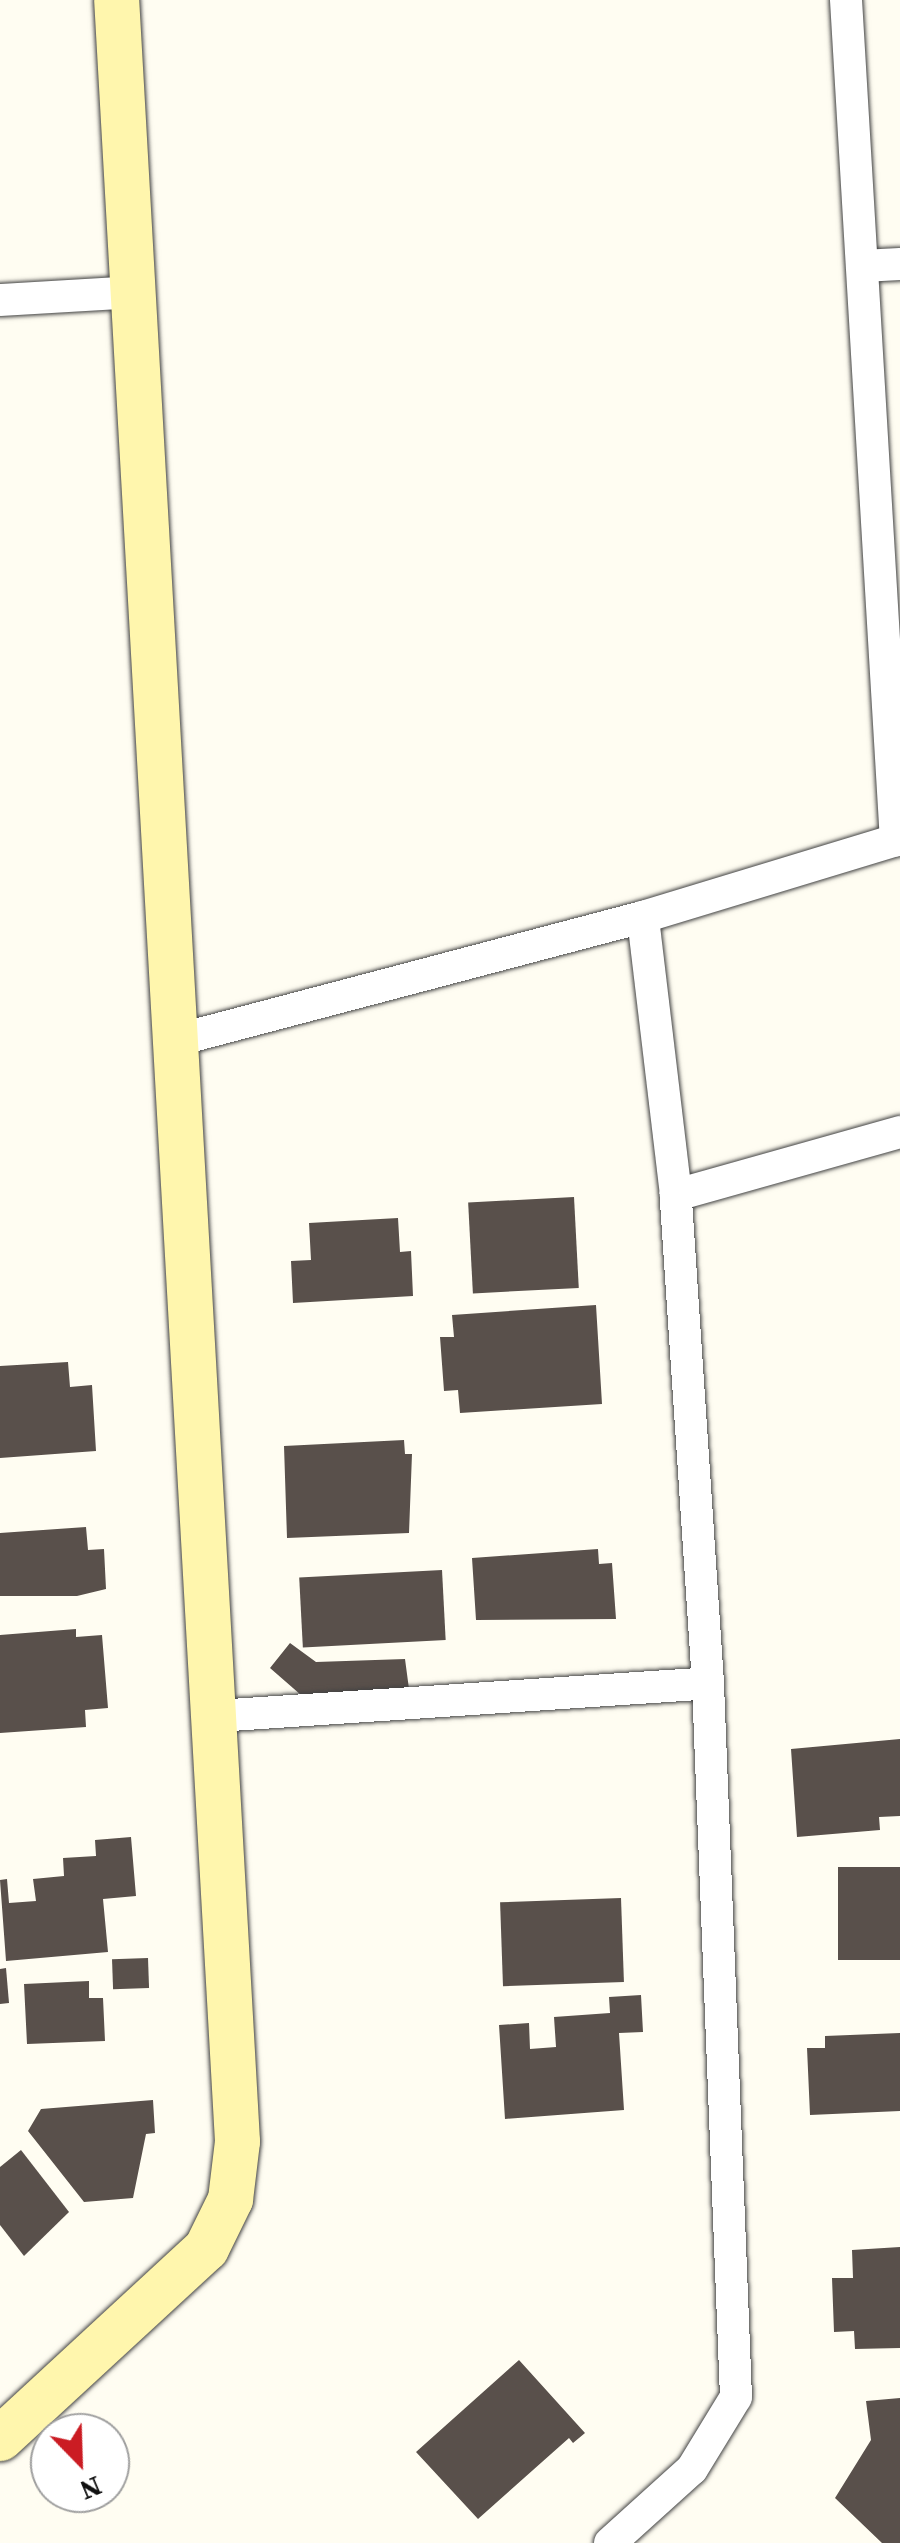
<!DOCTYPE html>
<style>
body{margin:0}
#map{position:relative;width:900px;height:2543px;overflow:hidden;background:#fffdf2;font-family:"Source Serif 4",serif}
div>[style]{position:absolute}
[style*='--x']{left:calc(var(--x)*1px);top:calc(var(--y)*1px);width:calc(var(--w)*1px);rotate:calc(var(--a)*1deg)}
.building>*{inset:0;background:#59504b;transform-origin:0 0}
.roads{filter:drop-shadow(0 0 2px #434343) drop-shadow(0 0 2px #434343)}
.street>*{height:32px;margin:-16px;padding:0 16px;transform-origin:16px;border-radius:16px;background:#fff}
.secondary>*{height:45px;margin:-22.5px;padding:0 22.5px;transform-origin:22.5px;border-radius:22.5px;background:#fff6ad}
span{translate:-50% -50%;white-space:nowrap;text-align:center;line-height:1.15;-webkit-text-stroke:10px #fff;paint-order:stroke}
.north{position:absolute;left:30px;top:2413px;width:100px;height:100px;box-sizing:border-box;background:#fff;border:2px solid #9f9f9f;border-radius:50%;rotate:157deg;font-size:28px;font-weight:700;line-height:40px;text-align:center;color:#101010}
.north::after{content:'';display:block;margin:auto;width:35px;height:45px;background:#cb1c23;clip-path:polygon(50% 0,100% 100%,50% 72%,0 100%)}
</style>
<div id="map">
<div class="building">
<div style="left:574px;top:1197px;width:91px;height:106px;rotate:87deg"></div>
<div style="clip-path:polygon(398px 1218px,400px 1252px,411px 1251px,413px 1296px,293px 1303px,291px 1261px,311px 1260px,309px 1223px)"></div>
<div style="clip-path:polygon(596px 1305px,602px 1404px,460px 1413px,458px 1390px,444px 1391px,440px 1337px,454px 1337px,452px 1315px)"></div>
<div style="clip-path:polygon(68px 1362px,70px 1387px,92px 1385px,96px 1451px,0 1458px,0 1366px)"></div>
<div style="clip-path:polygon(404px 1440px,405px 1454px,412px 1454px,409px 1533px,287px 1538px,284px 1446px)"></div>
<div style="clip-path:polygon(86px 1527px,88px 1550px,104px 1549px,106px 1589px,77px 1596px,0 1596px,0 1533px)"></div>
<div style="clip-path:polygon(598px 1549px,599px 1564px,612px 1563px,616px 1619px,476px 1620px,472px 1558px)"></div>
<div style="left:442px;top:1570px;width:70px;height:143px;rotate:87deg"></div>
<div style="clip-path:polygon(76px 1629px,76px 1637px,102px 1635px,108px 1708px,85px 1710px,86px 1727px,0 1733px,0 1635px)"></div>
<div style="clip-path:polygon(290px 1643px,316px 1662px,405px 1659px,409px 1689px,301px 1695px,270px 1668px)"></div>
<div style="clip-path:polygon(900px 1739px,900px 1816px,879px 1817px,880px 1830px,797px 1837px,791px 1749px)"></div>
<div style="clip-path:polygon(131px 1837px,136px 1896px,103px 1899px,108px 1952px,6px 1961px,0 1880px,7px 1879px,9px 1903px,36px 1901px,33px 1879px,64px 1876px,63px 1858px,96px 1856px,95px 1840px)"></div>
<div style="left:900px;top:1867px;width:93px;height:62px;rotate:90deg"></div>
<div style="left:621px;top:1898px;width:84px;height:121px;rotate:88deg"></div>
<div style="left:148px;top:1958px;width:30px;height:36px;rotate:88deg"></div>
<div style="clip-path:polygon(6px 1968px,9px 2003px,0 2004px,0 1969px)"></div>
<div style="clip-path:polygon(89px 1981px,89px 1998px,103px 1998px,105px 2041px,27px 2044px,24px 1984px)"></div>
<div style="clip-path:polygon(641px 1995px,643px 2032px,619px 2033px,624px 2110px,505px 2119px,499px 2025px,529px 2023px,530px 2049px,556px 2047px,554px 2017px,610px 2013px,609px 1997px)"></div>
<div style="clip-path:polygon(900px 2033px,900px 2111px,810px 2115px,807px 2048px,825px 2048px,825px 2036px)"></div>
<div style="clip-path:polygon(153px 2100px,155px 2133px,146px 2134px,133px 2198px,84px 2202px,28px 2131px,41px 2109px)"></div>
<div style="clip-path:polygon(21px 2150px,69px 2212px,24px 2256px,0 2225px,0 2167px)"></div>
<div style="clip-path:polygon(900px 2247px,900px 2348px,855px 2349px,854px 2331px,834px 2332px,832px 2278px,853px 2278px,852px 2250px)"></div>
<div style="clip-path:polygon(519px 2360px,585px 2433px,573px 2443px,569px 2438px,478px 2519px,416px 2452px)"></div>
<div style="clip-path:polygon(900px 2398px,900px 2543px,882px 2543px,835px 2498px,871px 2440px,866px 2401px)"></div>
</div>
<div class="roads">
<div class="street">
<div style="--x:846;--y:0;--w:842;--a:86.6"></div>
<div style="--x:862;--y:266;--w:38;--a:-3"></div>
<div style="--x:0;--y:300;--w:133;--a:-3.4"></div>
<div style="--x:177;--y:1040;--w:482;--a:-14.8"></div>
<div style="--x:643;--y:917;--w:269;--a:-16.9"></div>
<div style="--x:676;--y:1195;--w:233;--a:-15.7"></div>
<div style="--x:216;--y:1716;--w:493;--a:-3.8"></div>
<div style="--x:610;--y:2543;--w:110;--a:-42.1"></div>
<div style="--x:692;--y:2469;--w:84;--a:-58.6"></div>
<div style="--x:736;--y:2397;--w:715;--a:-92.25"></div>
<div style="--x:708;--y:1683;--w:489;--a:-93.8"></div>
<div style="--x:676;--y:1195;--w:280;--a:-96.8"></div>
</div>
<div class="secondary">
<div style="--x:0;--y:2438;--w:280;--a:-42.7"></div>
<div style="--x:206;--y:2248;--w:55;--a:-63.9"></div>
<div style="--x:230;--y:2199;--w:58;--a:-83.1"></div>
<div style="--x:237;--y:2141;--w:2144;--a:-93.23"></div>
</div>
</div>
<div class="north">N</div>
</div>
